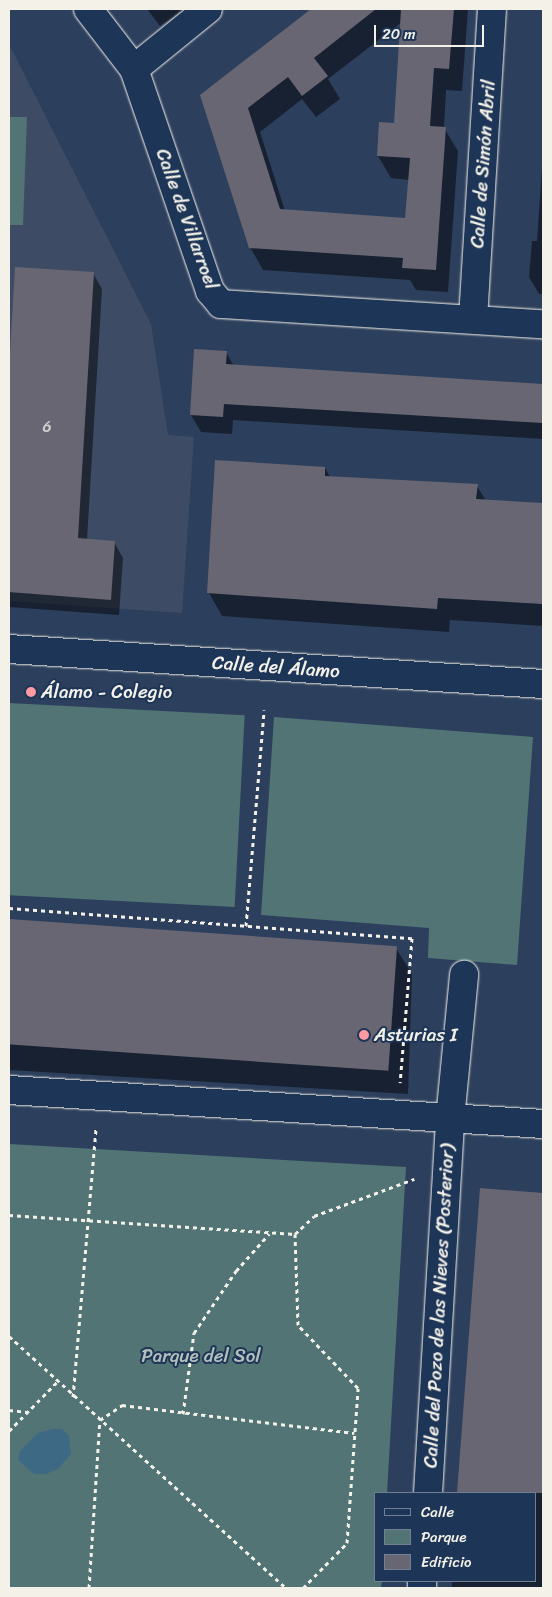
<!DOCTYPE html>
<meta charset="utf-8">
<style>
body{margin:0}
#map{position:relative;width:552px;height:1597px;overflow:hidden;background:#2c3f5d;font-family:Sriracha,sans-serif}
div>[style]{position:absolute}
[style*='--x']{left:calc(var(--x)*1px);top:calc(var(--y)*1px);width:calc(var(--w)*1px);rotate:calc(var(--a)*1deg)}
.built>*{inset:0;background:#3e4b64}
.green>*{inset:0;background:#527475;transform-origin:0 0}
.water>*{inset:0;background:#3e6985}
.shadow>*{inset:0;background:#0007}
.building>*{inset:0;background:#696674;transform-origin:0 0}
.path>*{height:3px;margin-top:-1.5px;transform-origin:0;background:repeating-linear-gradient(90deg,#f4f1e8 0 4px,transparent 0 8px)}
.roads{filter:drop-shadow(0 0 1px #f4f1e8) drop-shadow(0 0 1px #f4f1e8)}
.minor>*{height:28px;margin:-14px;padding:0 14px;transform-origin:14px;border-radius:14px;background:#1d3557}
.dots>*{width:14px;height:14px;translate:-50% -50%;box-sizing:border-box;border:2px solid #1d3557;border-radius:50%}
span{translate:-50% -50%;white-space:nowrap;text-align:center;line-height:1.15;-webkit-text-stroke:4px #1d3557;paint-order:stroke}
.number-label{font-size:16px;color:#d1cecb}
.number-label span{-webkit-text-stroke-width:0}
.street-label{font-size:19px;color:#f4f1e8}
.poi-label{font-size:19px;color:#f4f1e8}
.left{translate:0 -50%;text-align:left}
.park-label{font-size:19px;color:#b3bfba}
.frame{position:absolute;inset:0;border:10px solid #f4f1e8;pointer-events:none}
.legend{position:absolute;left:374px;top:1492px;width:162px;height:90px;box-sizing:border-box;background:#1d3557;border:1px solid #738091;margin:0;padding:6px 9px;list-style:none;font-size:15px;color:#f4f1e8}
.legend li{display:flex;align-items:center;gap:10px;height:25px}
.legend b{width:25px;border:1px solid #738091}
.scale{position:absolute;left:374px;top:25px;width:110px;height:22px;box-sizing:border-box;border:2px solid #f4f1e8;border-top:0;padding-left:6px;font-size:15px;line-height:18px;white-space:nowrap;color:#f4f1e8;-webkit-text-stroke:4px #1d3557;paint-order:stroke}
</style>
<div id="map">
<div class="built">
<div style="clip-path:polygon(9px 44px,151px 324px,168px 435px,194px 437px,182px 613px,9px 601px)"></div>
</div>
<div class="green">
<div style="clip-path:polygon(9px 117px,27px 117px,23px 225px,9px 225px)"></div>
<div style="left:9px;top:703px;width:236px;height:192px;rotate:3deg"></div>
<div style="clip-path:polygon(274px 717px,533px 737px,517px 965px,428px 958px,429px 928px,261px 915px)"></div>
<div style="clip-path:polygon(9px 1144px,406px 1167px,387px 1493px,376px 1493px,376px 1581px,382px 1581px,381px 1588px,9px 1588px)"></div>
</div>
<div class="water">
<div style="clip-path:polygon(53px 1429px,62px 1429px,69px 1436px,71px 1454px,58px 1469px,46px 1474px,34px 1474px,18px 1460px,20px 1451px,38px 1433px)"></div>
</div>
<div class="shadow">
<div style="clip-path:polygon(147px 9px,184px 9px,160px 26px)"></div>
<div style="clip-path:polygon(evenodd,313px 9px,468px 9px,462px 91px,446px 90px,444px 128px,458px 151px,448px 292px,416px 290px,410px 280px,263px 270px,250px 247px,201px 96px,313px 9px,402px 22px,395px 125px,378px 156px,391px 178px,409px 180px,406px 219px,285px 211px,260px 132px,302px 99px,316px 117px,340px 99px,328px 79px,402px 22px)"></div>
<div style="clip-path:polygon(543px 151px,543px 294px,539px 294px,529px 277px,532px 241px,537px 241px)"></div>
<div style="clip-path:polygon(16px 268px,93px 273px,102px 289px,87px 540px,114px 542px,123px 558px,119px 615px,9px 607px,9px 389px)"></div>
<div style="clip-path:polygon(226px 352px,234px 366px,543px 385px,543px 439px,233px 420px,232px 434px,201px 432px,191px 415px)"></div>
<div style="clip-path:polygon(325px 468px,330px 477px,477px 486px,486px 501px,543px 505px,543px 626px,450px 620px,449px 632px,222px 616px,209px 593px)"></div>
<div style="clip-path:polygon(9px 920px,396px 948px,412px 974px,408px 1094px,9px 1070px)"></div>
<div style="clip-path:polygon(481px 1189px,543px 1194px,543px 1588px,452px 1588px,452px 1581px,536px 1581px,536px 1493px,458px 1493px)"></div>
</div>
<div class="building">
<div style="clip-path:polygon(311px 9px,376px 9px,314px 58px,328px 76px,302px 96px,288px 77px,248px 108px,280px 209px,405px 218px,410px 158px,377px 156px,379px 122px,394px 123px,401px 9px,454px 9px,449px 69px,434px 68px,430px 126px,446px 127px,436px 270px,402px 268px,403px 258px,249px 248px,200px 95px)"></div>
<div style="clip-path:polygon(15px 267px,94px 272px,78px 538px,115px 541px,111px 600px,9px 592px,9px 370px)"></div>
<div style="clip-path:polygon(194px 349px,227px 351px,226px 364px,543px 384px,543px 423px,224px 404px,223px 417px,190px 415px)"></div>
<div style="clip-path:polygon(215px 460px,325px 467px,325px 476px,478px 484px,476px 499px,543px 503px,543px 604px,438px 598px,437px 609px,207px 593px)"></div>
<div style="left:9px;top:919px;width:389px;height:125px;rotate:4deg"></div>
<div style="clip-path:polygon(480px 1188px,543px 1193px,543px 1493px,457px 1493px)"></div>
</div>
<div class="path">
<div style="--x:9;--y:908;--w:404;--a:4.3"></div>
<div style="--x:412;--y:938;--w:145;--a:94.7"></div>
<div style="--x:246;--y:926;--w:217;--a:-85.2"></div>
<div style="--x:9;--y:1215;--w:287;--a:3.8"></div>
<div style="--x:9;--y:1336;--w:374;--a:42.3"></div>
<div style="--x:73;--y:1397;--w:270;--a:-85.1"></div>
<div style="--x:9;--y:1410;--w:18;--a:6"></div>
<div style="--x:183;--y:1414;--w:82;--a:-82.3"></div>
<div style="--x:194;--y:1333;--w:75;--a:-55.9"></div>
<div style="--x:236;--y:1271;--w:50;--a:-48.3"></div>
<div style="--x:9;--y:1431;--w:69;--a:-45.6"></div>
<div style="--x:89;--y:1588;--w:168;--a:-86.3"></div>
<div style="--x:100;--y:1420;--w:27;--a:-34"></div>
<div style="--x:122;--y:1405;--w:234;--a:6.9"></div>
<div style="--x:303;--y:1588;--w:63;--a:-45.6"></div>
<div style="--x:347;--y:1543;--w:155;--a:-85.9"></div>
<div style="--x:358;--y:1388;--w:87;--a:-133.6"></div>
<div style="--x:298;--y:1325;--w:91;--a:-91.9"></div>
<div style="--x:295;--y:1234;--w:26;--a:-43"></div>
<div style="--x:314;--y:1216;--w:107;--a:-20.3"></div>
</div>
<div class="roads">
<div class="minor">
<div style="--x:88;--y:9;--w:76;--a:52.5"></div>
<div style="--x:134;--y:69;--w:235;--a:71.1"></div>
<div style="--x:210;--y:291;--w:17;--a:50"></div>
<div style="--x:221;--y:304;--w:323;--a:3.6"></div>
<div style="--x:134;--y:69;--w:95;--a:-39"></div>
<div style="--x:473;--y:319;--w:311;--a:-86.5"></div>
<div style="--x:9;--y:649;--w:535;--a:3.75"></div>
<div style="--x:9;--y:1090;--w:535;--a:3.64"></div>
<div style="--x:428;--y:1493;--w:375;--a:-86.6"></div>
<div style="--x:450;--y:1119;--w:145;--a:-84.4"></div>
<div style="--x:422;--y:1588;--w:7;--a:-90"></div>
</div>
</div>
<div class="dots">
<div style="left:31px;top:692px;background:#ff9aa2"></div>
<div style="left:364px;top:1035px;background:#ff9aa2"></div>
</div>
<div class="number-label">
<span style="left:47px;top:427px">6</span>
</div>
<div class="street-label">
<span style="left:483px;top:164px;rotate:-86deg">Calle de Simón Abril</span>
<span style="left:187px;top:219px;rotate:70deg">Calle de Villarroel</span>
<span style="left:276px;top:667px;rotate:4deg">Calle del Álamo</span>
<span style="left:439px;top:1306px;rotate:-87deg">Calle del Pozo de las Nieves (Posterior)</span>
</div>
<div class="poi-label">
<span class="left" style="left:41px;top:692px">Álamo - Colegio</span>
<span class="left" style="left:374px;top:1035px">Asturias I</span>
</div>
<div class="park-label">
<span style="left:201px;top:1356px">Parque del Sol</span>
</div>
<div class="frame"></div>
<ul class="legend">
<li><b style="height:6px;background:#1d3557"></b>Calle</li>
<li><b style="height:14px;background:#527475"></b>Parque</li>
<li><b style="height:14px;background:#696674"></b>Edificio</li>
</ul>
<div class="scale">20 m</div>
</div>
